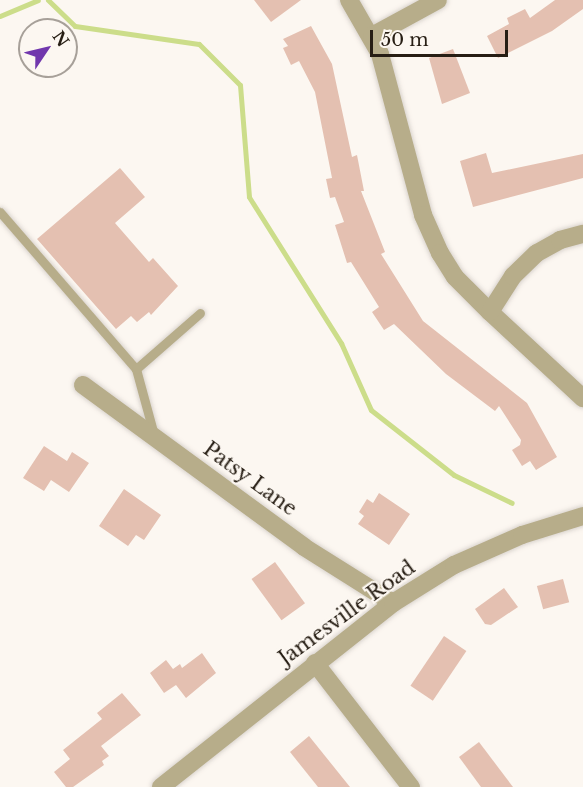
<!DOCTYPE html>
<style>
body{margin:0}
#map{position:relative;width:583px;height:787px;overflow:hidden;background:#fcf7f1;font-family:"Libre Baskerville",serif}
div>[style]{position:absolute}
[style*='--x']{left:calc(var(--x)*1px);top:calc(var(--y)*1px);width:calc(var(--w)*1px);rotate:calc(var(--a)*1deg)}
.stream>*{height:5px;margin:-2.5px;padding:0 2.5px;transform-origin:2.5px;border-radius:2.5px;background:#ccdd8a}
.building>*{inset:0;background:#e4c0b1;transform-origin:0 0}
.roads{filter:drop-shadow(0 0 2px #dad4ce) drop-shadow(0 0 2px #dad4ce)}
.service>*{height:9px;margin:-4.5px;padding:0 4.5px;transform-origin:4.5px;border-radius:4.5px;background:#b7ad8a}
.minor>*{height:18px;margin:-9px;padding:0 9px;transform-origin:9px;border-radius:9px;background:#b7ad8a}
.tertiary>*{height:18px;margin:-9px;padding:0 9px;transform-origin:9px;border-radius:9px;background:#b7ad8a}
span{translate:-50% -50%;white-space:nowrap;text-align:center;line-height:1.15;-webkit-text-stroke:4.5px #fcf7f1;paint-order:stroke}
.street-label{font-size:20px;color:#271e14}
.north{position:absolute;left:18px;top:18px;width:60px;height:60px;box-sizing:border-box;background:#fcf7f1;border:2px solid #a7a099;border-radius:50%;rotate:55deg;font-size:16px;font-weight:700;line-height:24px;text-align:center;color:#271e14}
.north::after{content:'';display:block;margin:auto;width:21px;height:27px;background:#7137ad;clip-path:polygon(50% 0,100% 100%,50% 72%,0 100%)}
.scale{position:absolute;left:370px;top:30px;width:138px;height:27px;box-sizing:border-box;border:3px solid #271e14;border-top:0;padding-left:8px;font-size:18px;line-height:21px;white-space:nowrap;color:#271e14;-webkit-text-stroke:4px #fcf7f1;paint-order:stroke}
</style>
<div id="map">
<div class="stream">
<div style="--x:48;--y:0;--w:37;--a:44"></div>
<div style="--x:75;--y:26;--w:125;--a:8.3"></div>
<div style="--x:199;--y:44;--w:58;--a:45"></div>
<div style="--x:240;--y:85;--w:112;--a:85.4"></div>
<div style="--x:249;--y:197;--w:173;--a:57.8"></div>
<div style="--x:341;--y:343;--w:73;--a:65.9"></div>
<div style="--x:371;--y:410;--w:105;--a:38.1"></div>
<div style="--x:454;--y:475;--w:64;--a:25.8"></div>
<div style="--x:0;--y:16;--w:41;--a:-22.8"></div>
</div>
<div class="building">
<div style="clip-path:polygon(254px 0,301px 0,271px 22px)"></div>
<div style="clip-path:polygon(555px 0,583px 0,583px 9px,552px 31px,498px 58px,487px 36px,509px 24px,507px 18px,525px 9px,530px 18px)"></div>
<div style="clip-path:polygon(311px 26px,332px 64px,352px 157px,357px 155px,364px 191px,361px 191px,385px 252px,381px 254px,423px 321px,527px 403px,557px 457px,536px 470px,530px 461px,522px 466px,512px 450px,520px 445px,521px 440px,499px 406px,495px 411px,446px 374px,394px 324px,384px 330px,372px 312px,379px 307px,351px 262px,347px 263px,335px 225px,344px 222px,335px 197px,330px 198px,326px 179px,332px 178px,315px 92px,299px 61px,291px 65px,283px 48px,288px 46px,283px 39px)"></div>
<div style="clip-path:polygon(453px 49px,470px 93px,442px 104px,429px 58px)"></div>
<div style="clip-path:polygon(486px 153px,492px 173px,583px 154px,583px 178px,473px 207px,460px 161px)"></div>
<div style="clip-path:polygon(120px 168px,145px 197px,115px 223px,149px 262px,153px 258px,178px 286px,151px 315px,149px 312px,137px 322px,131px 316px,116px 329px,37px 239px)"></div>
<div style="clip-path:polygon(44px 446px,67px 461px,72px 452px,89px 463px,69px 492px,51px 480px,44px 491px,23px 478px)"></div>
<div style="clip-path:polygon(124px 489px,161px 515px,144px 540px,136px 535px,128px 546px,99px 526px)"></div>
<div style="clip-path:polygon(379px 493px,410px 514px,389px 545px,358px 524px,364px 516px,359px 512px,367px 499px,373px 503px)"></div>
<div style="left:275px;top:562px;width:51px;height:29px;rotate:54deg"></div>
<div style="left:563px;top:579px;width:24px;height:27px;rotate:75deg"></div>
<div style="clip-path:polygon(504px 588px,518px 607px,491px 625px,485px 624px,475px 609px)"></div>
<div style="left:444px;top:636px;width:27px;height:60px;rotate:34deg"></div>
<div style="clip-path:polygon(202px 653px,216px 673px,186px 698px,176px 685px,164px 693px,150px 673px,166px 660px,173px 669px,180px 664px,182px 668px)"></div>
<div style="clip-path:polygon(122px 693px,141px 715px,101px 746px,109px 756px,102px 761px,104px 765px,73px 787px,66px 787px,54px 772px,70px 759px,63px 750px,102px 719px,97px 713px)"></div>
<div style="clip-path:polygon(309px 736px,350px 787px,318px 787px,290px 752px)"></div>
<div style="clip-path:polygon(479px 742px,513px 787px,481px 787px,459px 757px)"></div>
</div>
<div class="roads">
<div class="service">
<div style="--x:0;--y:212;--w:208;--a:49.1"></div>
<div style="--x:136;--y:369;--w:68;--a:74.7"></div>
<div style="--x:136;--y:369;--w:85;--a:-41.2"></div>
</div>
<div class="minor">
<div style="--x:349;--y:0;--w:62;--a:60.1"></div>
<div style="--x:380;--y:54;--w:167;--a:75"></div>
<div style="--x:423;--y:215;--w:42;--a:65.9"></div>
<div style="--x:440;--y:253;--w:28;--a:58"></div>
<div style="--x:455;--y:277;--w:49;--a:45"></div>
<div style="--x:490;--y:312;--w:127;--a:42.8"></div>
<div style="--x:372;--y:36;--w:75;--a:-28.6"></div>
<div style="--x:490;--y:312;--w:43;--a:-57.4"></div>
<div style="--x:513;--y:276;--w:33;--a:-44"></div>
<div style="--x:537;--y:253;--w:26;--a:-29"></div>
<div style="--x:560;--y:240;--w:24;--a:-15"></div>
<div style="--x:83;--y:385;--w:274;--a:36.2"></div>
<div style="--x:304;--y:547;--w:105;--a:32.2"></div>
<div style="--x:315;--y:663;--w:157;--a:52.3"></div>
</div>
<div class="tertiary">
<div style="--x:161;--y:787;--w:296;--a:-38.4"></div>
<div style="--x:393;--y:603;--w:72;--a:-31.9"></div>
<div style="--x:454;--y:565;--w:74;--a:-23.8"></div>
<div style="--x:522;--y:535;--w:64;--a:-17.3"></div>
</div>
</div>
<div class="street-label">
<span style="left:250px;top:479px;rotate:36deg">Patsy Lane</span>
<span style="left:347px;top:613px;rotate:-36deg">Jamesville Road</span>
</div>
<div class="north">N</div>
<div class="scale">50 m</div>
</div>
